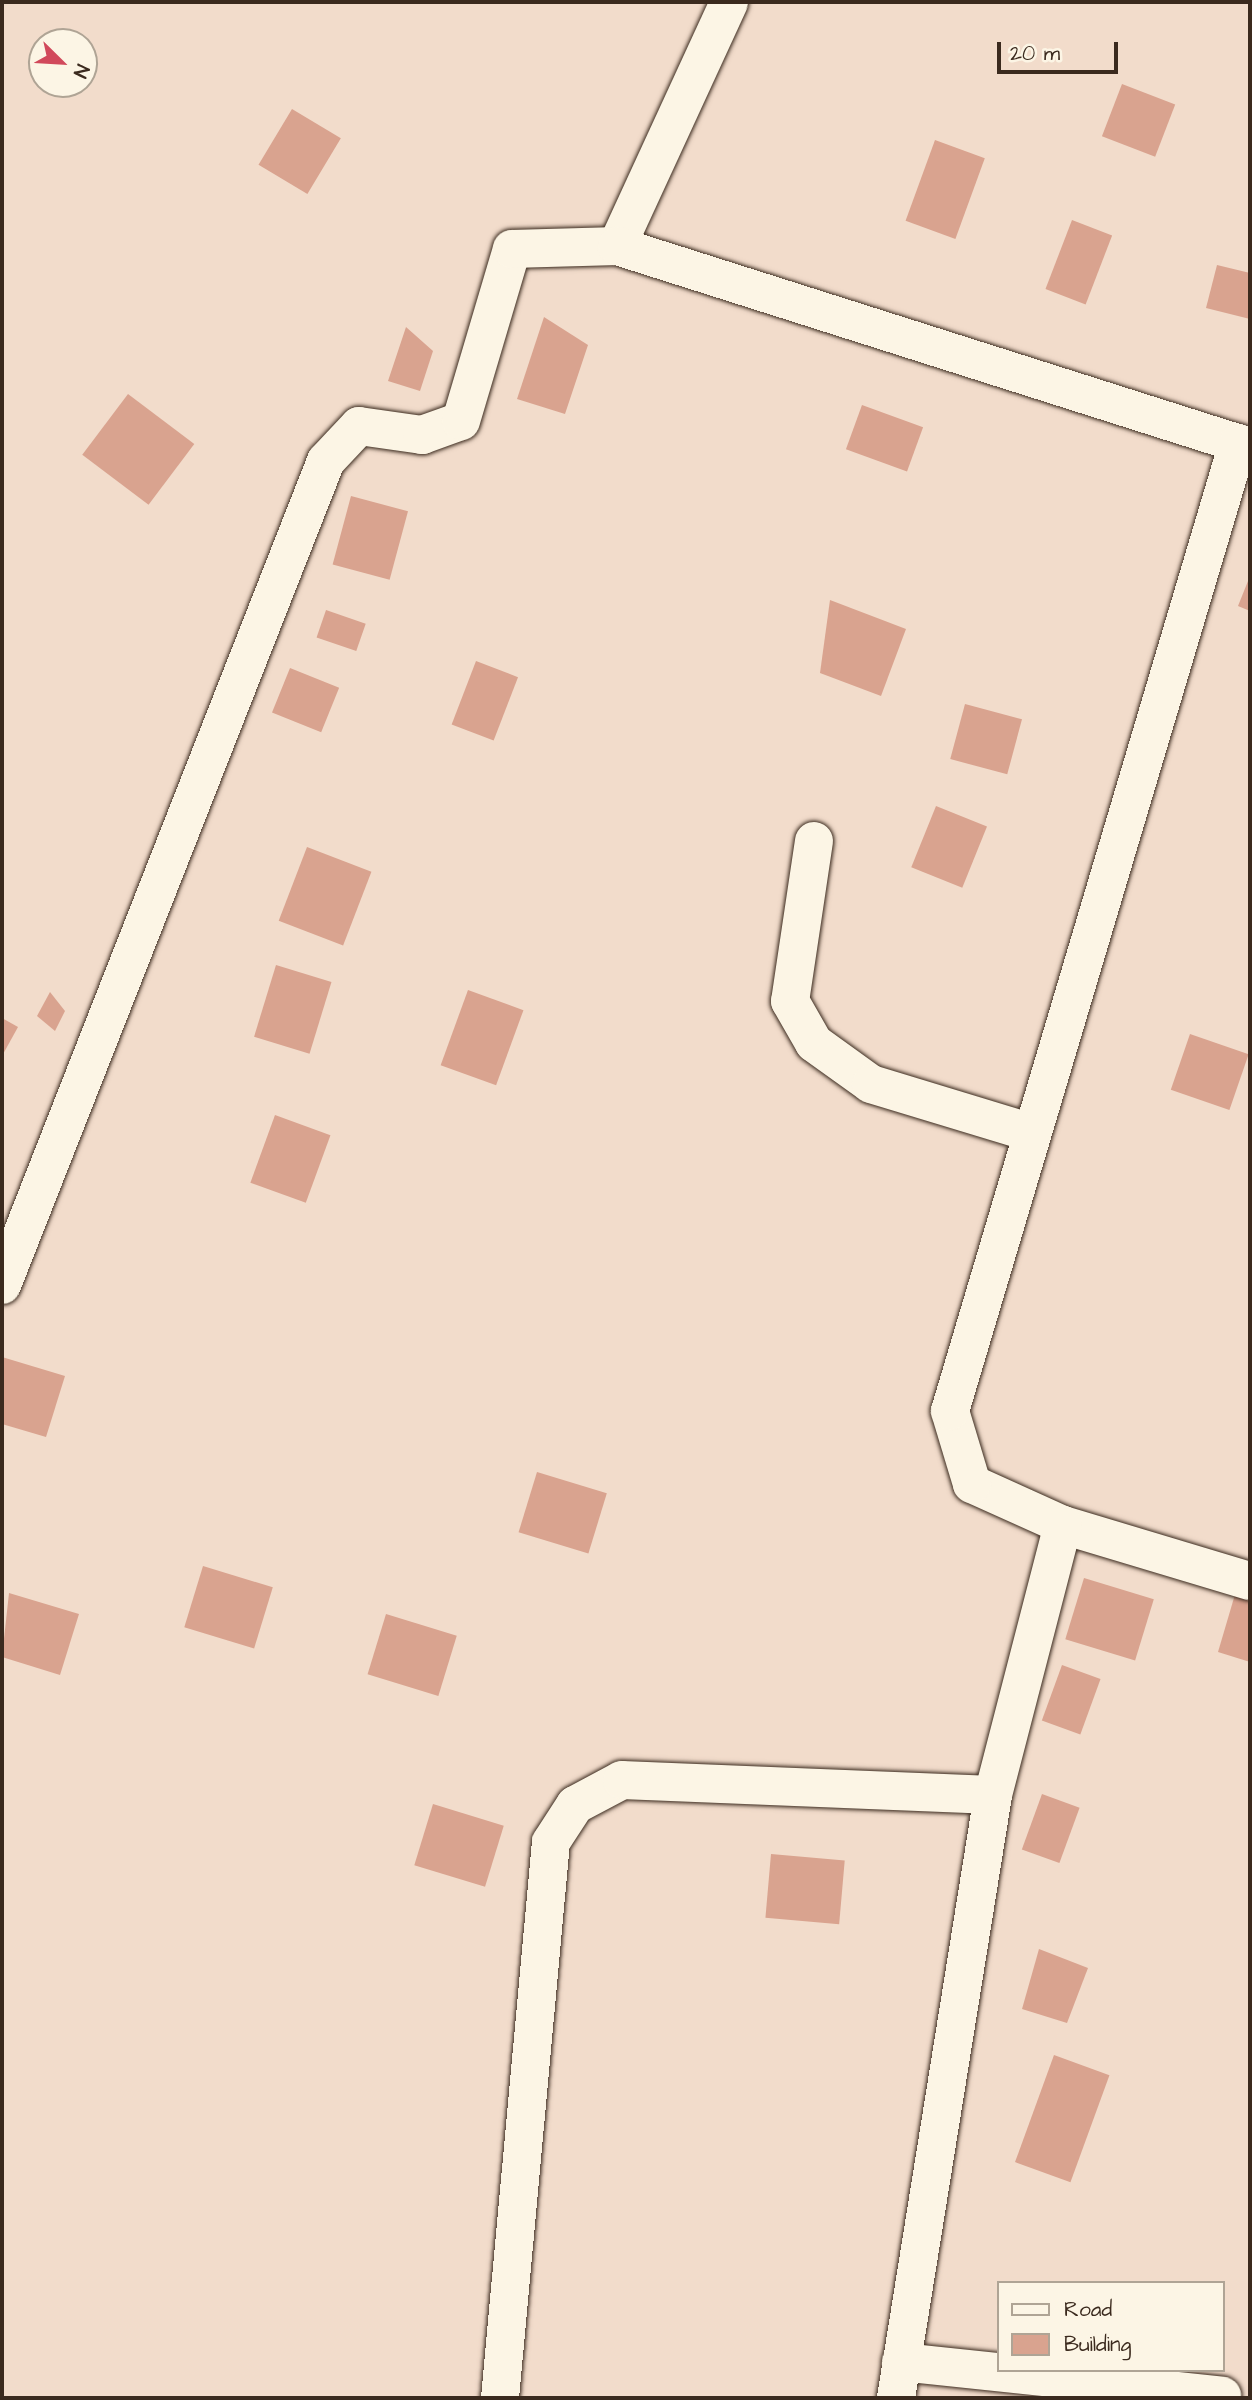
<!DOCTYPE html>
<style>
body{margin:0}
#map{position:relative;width:1252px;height:2400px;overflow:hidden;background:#f2dccb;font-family:"Architects Daughter",sans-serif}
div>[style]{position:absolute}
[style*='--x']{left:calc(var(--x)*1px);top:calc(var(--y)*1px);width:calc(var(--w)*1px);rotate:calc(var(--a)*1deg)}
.building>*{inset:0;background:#d9a38f;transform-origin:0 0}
.roads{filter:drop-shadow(0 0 2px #3b2a1e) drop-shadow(0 0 2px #3b2a1e)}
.minor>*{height:38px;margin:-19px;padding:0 19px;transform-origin:19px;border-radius:19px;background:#fcf5e5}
span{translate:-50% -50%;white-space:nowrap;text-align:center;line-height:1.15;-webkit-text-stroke:5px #fcf5e5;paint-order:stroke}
.frame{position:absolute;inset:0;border:4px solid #3b2a1e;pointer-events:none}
.legend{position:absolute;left:997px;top:2281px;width:228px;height:91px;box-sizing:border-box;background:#fcf5e5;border:2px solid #afa495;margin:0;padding:9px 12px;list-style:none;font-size:21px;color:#3b2a1e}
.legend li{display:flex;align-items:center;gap:14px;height:35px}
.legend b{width:35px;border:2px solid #afa495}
.north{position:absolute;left:28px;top:28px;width:70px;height:70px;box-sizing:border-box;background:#fcf5e5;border:2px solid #afa495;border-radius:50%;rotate:114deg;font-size:19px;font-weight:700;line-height:28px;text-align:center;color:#3b2a1e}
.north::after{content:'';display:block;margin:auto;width:24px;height:32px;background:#d1495b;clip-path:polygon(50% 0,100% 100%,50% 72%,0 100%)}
.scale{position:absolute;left:997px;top:42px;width:121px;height:32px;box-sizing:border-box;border:4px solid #3b2a1e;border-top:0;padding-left:9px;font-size:21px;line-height:24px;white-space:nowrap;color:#3b2a1e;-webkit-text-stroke:5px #fcf5e5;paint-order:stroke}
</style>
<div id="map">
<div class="building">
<div style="left:1122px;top:84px;width:57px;height:56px;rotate:21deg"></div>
<div style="left:292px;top:109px;width:57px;height:65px;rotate:31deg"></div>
<div style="left:935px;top:140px;width:53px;height:86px;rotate:20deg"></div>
<div style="left:1072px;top:220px;width:43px;height:74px;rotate:21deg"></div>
<div style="clip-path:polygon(1217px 265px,1250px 273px,1250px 319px,1206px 308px)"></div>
<div style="clip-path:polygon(544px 317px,588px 345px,565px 414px,517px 399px)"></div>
<div style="clip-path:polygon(406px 327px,433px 351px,420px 391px,388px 381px)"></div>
<div style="left:128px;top:394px;width:83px;height:76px;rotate:37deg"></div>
<div style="left:862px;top:405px;width:65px;height:47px;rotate:20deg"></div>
<div style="left:351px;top:496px;width:59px;height:71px;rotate:15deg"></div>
<div style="clip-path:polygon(1250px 576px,1250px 611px,1238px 606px)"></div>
<div style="clip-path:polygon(830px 600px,906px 629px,881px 696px,820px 673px)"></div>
<div style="left:326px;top:610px;width:42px;height:29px;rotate:19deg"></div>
<div style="left:476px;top:661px;width:45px;height:68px;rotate:21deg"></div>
<div style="left:290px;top:668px;width:53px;height:48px;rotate:22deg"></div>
<div style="left:965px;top:704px;width:59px;height:57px;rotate:15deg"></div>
<div style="left:936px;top:806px;width:55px;height:66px;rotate:22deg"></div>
<div style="left:307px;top:847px;width:69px;height:79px;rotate:21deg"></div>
<div style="left:276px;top:965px;width:58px;height:75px;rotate:17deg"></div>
<div style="left:468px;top:990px;width:59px;height:80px;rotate:20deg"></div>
<div style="clip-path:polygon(50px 992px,65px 1011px,55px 1031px,37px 1016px)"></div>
<div style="clip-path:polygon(2px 1018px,18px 1027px,2px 1056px)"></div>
<div style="left:1190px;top:1034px;width:62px;height:59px;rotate:19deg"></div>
<div style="left:275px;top:1115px;width:59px;height:72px;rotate:20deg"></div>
<div style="clip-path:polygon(2px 1357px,65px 1376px,46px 1437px,2px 1424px)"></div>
<div style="left:537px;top:1472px;width:73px;height:63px;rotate:17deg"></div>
<div style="left:203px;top:1566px;width:73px;height:64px;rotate:17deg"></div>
<div style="left:1084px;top:1578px;width:73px;height:64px;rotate:17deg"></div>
<div style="clip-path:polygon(1236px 1591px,1250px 1595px,1250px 1662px,1218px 1652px)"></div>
<div style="clip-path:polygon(9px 1593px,79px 1614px,60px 1675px,2px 1657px)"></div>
<div style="left:386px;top:1614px;width:74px;height:63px;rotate:17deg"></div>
<div style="left:1062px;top:1665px;width:41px;height:59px;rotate:20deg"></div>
<div style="left:1042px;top:1794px;width:40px;height:59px;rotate:20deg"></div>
<div style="left:433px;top:1804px;width:74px;height:64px;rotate:17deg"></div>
<div style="left:771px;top:1854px;width:74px;height:64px;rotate:5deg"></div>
<div style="clip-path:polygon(1039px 1949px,1088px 1968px,1067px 2023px,1022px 2009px)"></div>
<div style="left:1054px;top:2055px;width:59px;height:114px;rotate:20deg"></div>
</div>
<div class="roads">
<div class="minor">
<div style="--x:617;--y:246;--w:268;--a:-65.3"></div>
<div style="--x:814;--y:841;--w:162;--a:98.5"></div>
<div style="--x:790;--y:1001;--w:48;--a:60.3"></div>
<div style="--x:814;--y:1043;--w:70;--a:35.7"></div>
<div style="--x:871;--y:1084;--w:168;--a:16.9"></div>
<div style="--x:2;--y:1285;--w:885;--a:-68.54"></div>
<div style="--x:326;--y:461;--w:48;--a:-46.7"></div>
<div style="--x:359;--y:426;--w:64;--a:8.1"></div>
<div style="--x:422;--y:435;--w:41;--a:-19.7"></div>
<div style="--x:461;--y:421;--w:179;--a:-73.5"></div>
<div style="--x:512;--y:249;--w:105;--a:-1.6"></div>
<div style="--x:617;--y:246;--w:664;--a:17.62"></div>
<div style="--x:1063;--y:1525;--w:195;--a:16.7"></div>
<div style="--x:901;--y:2362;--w:323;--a:6"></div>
<div style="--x:500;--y:2398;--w:558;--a:-84.76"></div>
<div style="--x:551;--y:1842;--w:44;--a:-57"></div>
<div style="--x:575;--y:1805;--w:53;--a:-28"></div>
<div style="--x:622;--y:1780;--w:371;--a:2.3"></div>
<div style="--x:896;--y:2398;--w:611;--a:-80.86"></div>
<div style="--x:993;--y:1795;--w:279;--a:-75.5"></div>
<div style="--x:1063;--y:1525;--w:100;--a:-155.7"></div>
<div style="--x:972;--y:1484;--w:76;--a:-106.8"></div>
<div style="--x:950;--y:1411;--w:1010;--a:-73.43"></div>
</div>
</div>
<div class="frame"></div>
<ul class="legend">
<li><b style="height:9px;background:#fcf5e5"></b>Road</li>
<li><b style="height:19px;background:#d9a38f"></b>Building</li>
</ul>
<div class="north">N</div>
<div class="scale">20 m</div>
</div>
